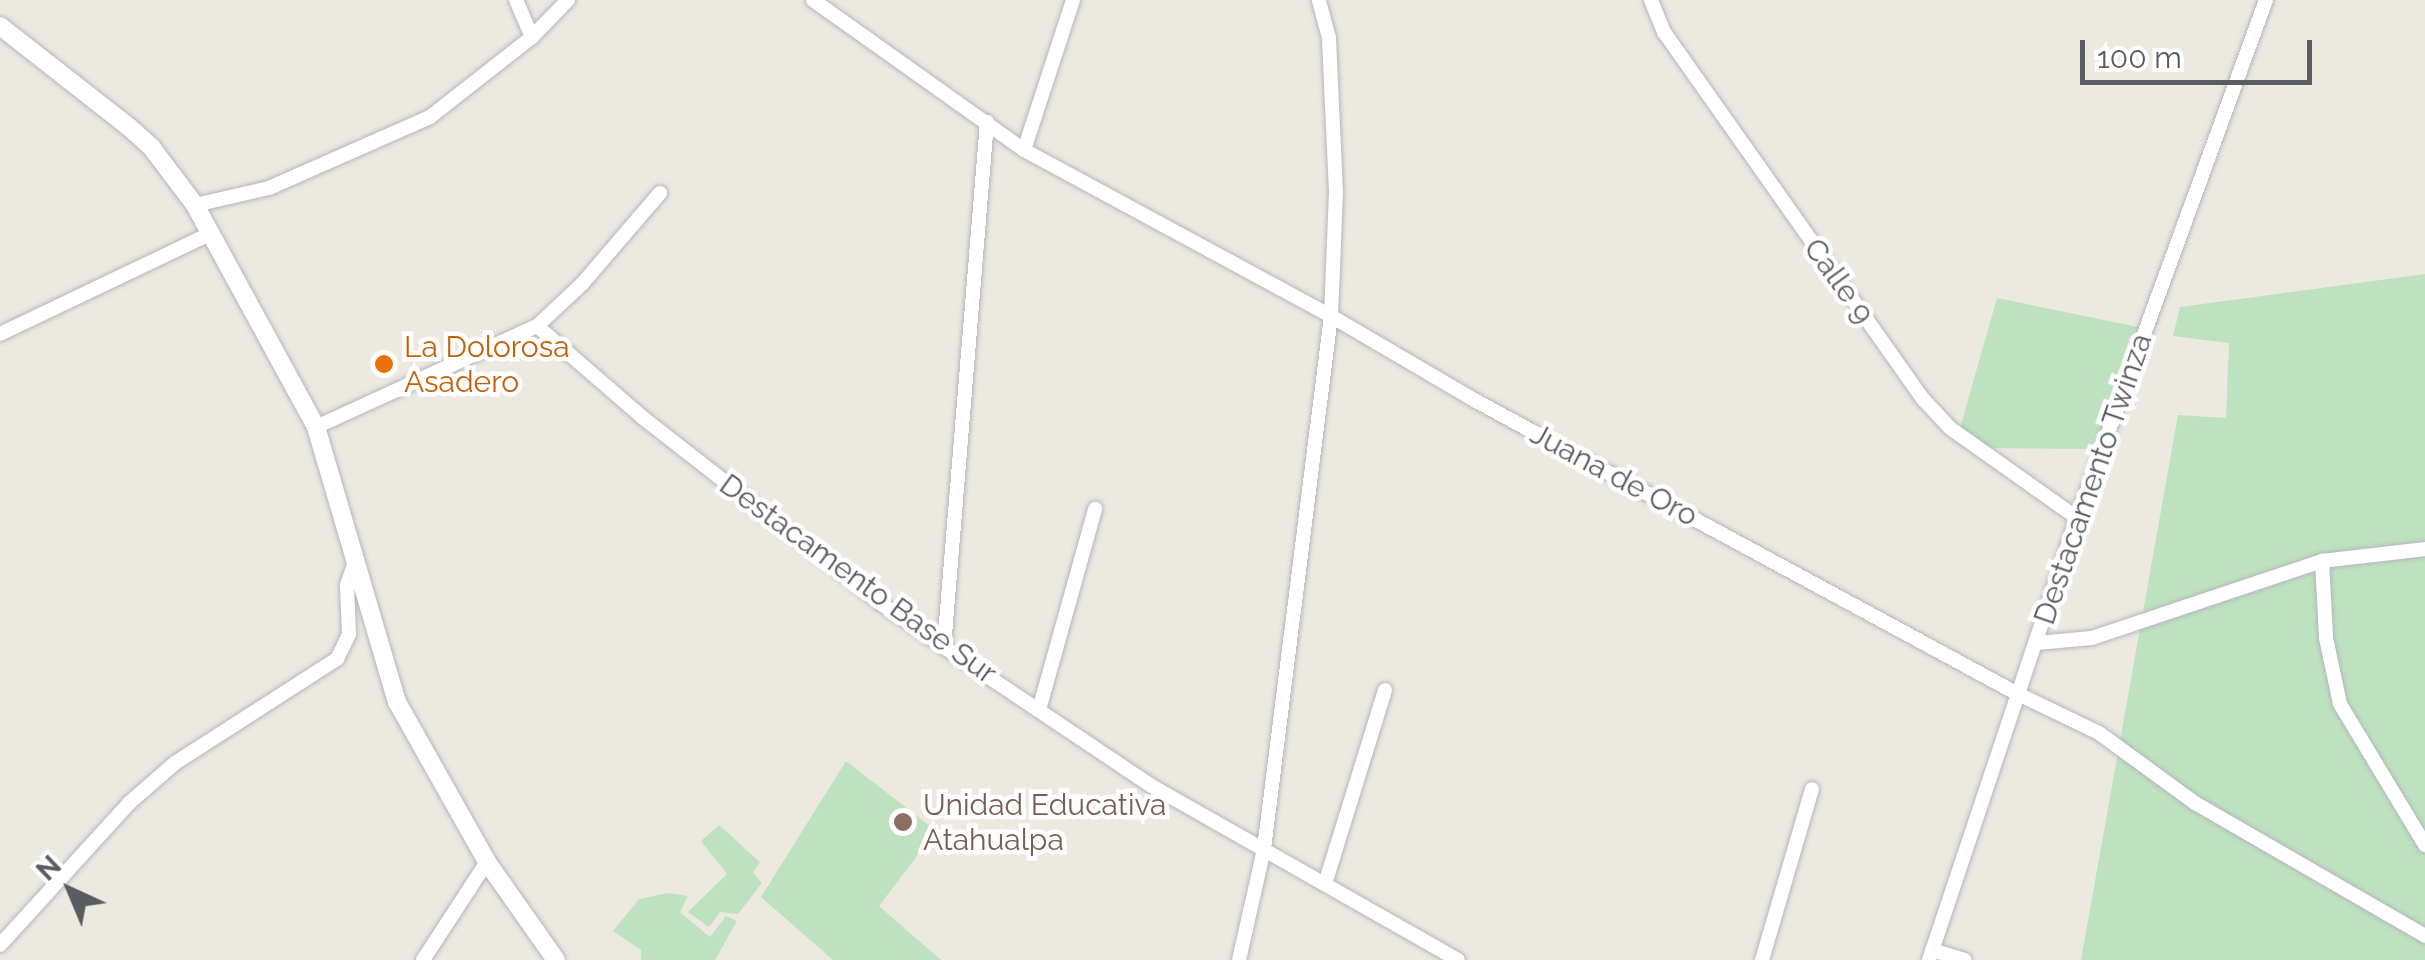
<!DOCTYPE html>
<style>
body{margin:0}
#map{position:relative;width:2425px;height:960px;overflow:hidden;background:#ece9e1;font-family:Raleway,sans-serif}
div>[style]{position:absolute}
[style*='--x']{left:calc(var(--x)*1px);top:calc(var(--y)*1px);width:calc(var(--w)*1px);rotate:calc(var(--a)*1deg)}
.green>*{inset:0;background:#bee2bf}
.roads{filter:drop-shadow(0 0 2px #b3b6bb) drop-shadow(0 0 2px #b3b6bb)}
.minor>*{height:14px;margin:-7px;padding:0 7px;transform-origin:7px;border-radius:7px;background:#fff}
.tertiary>*{height:18px;margin:-9px;padding:0 9px;transform-origin:9px;border-radius:9px;background:#fff}
.dots>*{width:28px;height:28px;translate:-50% -50%;box-sizing:border-box;border:5px solid #fff;border-radius:50%}
span{translate:-50% -50%;white-space:nowrap;text-align:center;line-height:1.15;-webkit-text-stroke:9px #fff;paint-order:stroke}
.street-label{font-size:30px;color:#595d61}
.food-label{font-size:30px;color:#c56008}
.left{translate:0 -50%;text-align:left}
.education-label{font-size:30px;color:#785e54}
.north{position:absolute;left:20px;top:840px;width:100px;height:100px;-webkit-text-stroke:8px #fff;paint-order:stroke;rotate:316deg;font-size:28px;font-weight:700;line-height:40px;text-align:center;color:#595d61}
.north::after{content:'';display:block;margin:auto;width:35px;height:45px;background:#595d61;clip-path:polygon(50% 0,100% 100%,50% 72%,0 100%)}
.scale{position:absolute;left:2080px;top:40px;width:232px;height:45px;box-sizing:border-box;border:5px solid #595d61;border-top:0;padding-left:12px;font-size:30px;line-height:35px;white-space:nowrap;color:#595d61;-webkit-text-stroke:8px #fff;paint-order:stroke}
</style>
<div id="map">
<div class="green">
<div style="clip-path:polygon(2425px 274px,2425px 960px,2081px 960px,2178px 415px,2226px 418px,2229px 343px,2173px 336px,2180px 307px)"></div>
<div style="clip-path:polygon(1997px 298px,2138px 327px,2100px 440px,2089px 449px,1984px 448px,1960px 428px)"></div>
<div style="clip-path:polygon(846px 761px,936px 831px,879px 906px,941px 960px,833px 960px,761px 897px)"></div>
<div style="clip-path:polygon(719px 825px,760px 862px,753px 872px,762px 883px,738px 914px,720px 912px,709px 927px,688px 912px,727px 874px,701px 841px)"></div>
<div style="clip-path:polygon(668px 893px,688px 896px,680px 912px,710px 937px,726px 916px,737px 921px,715px 960px,641px 960px,641px 950px,613px 931px,639px 899px)"></div>
</div>
<div class="roads">
<div class="minor">
<div style="--x:516;--y:0;--w:40;--a:66.6"></div>
<div style="--x:813;--y:0;--w:259;--a:35.4"></div>
<div style="--x:1024;--y:150;--w:349;--a:28.4"></div>
<div style="--x:1331;--y:316;--w:168;--a:30.4"></div>
<div style="--x:1476;--y:401;--w:616;--a:28.4"></div>
<div style="--x:2018;--y:694;--w:90;--a:25.7"></div>
<div style="--x:2099;--y:733;--w:119;--a:36.1"></div>
<div style="--x:2195;--y:803;--w:266;--a:30"></div>
<div style="--x:1651;--y:0;--w:35;--a:68"></div>
<div style="--x:1664;--y:32;--w:451;--a:54.8"></div>
<div style="--x:1924;--y:400;--w:38;--a:47"></div>
<div style="--x:1950;--y:428;--w:156;--a:35.3"></div>
<div style="--x:1024;--y:150;--w:158;--a:-71.9"></div>
<div style="--x:195;--y:205;--w:76;--a:-12.9"></div>
<div style="--x:269;--y:188;--w:176;--a:-23.8"></div>
<div style="--x:430;--y:117;--w:130;--a:-38.1"></div>
<div style="--x:532;--y:37;--w:52;--a:-45.8"></div>
<div style="--x:537;--y:326;--w:62;--a:-43"></div>
<div style="--x:582;--y:284;--w:120;--a:-49.4"></div>
<div style="--x:0;--y:334;--w:233;--a:-25.5"></div>
<div style="--x:316;--y:427;--w:243;--a:-24.6"></div>
<div style="--x:537;--y:326;--w:139;--a:40.9"></div>
<div style="--x:642;--y:417;--w:302;--a:38"></div>
<div style="--x:880;--y:603;--w:78;--a:34.5"></div>
<div style="--x:944;--y:647;--w:248;--a:33.8"></div>
<div style="--x:1150;--y:785;--w:354;--a:29.6"></div>
<div style="--x:2322;--y:561;--w:77;--a:87"></div>
<div style="--x:2326;--y:638;--w:67;--a:78"></div>
<div style="--x:2340;--y:704;--w:165;--a:58.9"></div>
<div style="--x:2037;--y:643;--w:55;--a:-5.2"></div>
<div style="--x:2092;--y:638;--w:243;--a:-18.5"></div>
<div style="--x:2322;--y:561;--w:104;--a:-6.6"></div>
<div style="--x:944;--y:647;--w:527;--a:-85.32"></div>
<div style="--x:1039;--y:710;--w:209;--a:-74.4"></div>
<div style="--x:1325;--y:884;--w:203;--a:-72.8"></div>
<div style="--x:0;--y:945;--w:192;--a:-47.7"></div>
<div style="--x:129;--y:803;--w:61;--a:-41"></div>
<div style="--x:175;--y:763;--w:193;--a:-32.7"></div>
<div style="--x:337;--y:659;--w:28;--a:-64"></div>
<div style="--x:349;--y:634;--w:49;--a:-92.3"></div>
<div style="--x:347;--y:585;--w:24;--a:-71"></div>
<div style="--x:1932;--y:950;--w:34;--a:17"></div>
<div style="--x:423;--y:960;--w:117;--a:-56.9"></div>
<div style="--x:1239;--y:960;--w:114;--a:-77.3"></div>
<div style="--x:1264;--y:849;--w:537;--a:-82.84"></div>
<div style="--x:1331;--y:316;--w:123;--a:-87.7"></div>
<div style="--x:1336;--y:193;--w:155;--a:-92.6"></div>
<div style="--x:1329;--y:38;--w:39;--a:-105"></div>
<div style="--x:1762;--y:960;--w:178;--a:-73.7"></div>
<div style="--x:1929;--y:960;--w:466;--a:-71.5"></div>
<div style="--x:2077;--y:518;--w:551;--a:-69.95"></div>
</div>
<div class="tertiary">
<div style="--x:0;--y:26;--w:164;--a:38.1"></div>
<div style="--x:129;--y:127;--w:31;--a:42"></div>
<div style="--x:152;--y:148;--w:71;--a:53"></div>
<div style="--x:195;--y:205;--w:253;--a:61.4"></div>
<div style="--x:316;--y:427;--w:287;--a:73.6"></div>
<div style="--x:397;--y:702;--w:184;--a:60.6"></div>
<div style="--x:487;--y:862;--w:120;--a:54.9"></div>
</div>
</div>
<div class="dots">
<div style="left:384px;top:364px;background:#e8710a"></div>
<div style="left:903px;top:822px;background:#8d6e63"></div>
</div>
<div class="street-label">
<span style="left:1839px;top:281px;rotate:54deg">Calle 9</span>
<span style="left:1614px;top:475px;rotate:28deg">Juana de Oro</span>
<span style="left:2093px;top:479px;rotate:-71deg">Destacamento Twinza</span>
<span style="left:858px;top:579px;rotate:36deg">Destacamento Base Sur</span>
</div>
<div class="food-label">
<span class="left" style="left:404px;top:364px">La Dolorosa<br>Asadero</span>
</div>
<div class="education-label">
<span class="left" style="left:923px;top:822px">Unidad Educativa<br>Atahualpa</span>
</div>
<div class="north">N</div>
<div class="scale">100 m</div>
</div>
